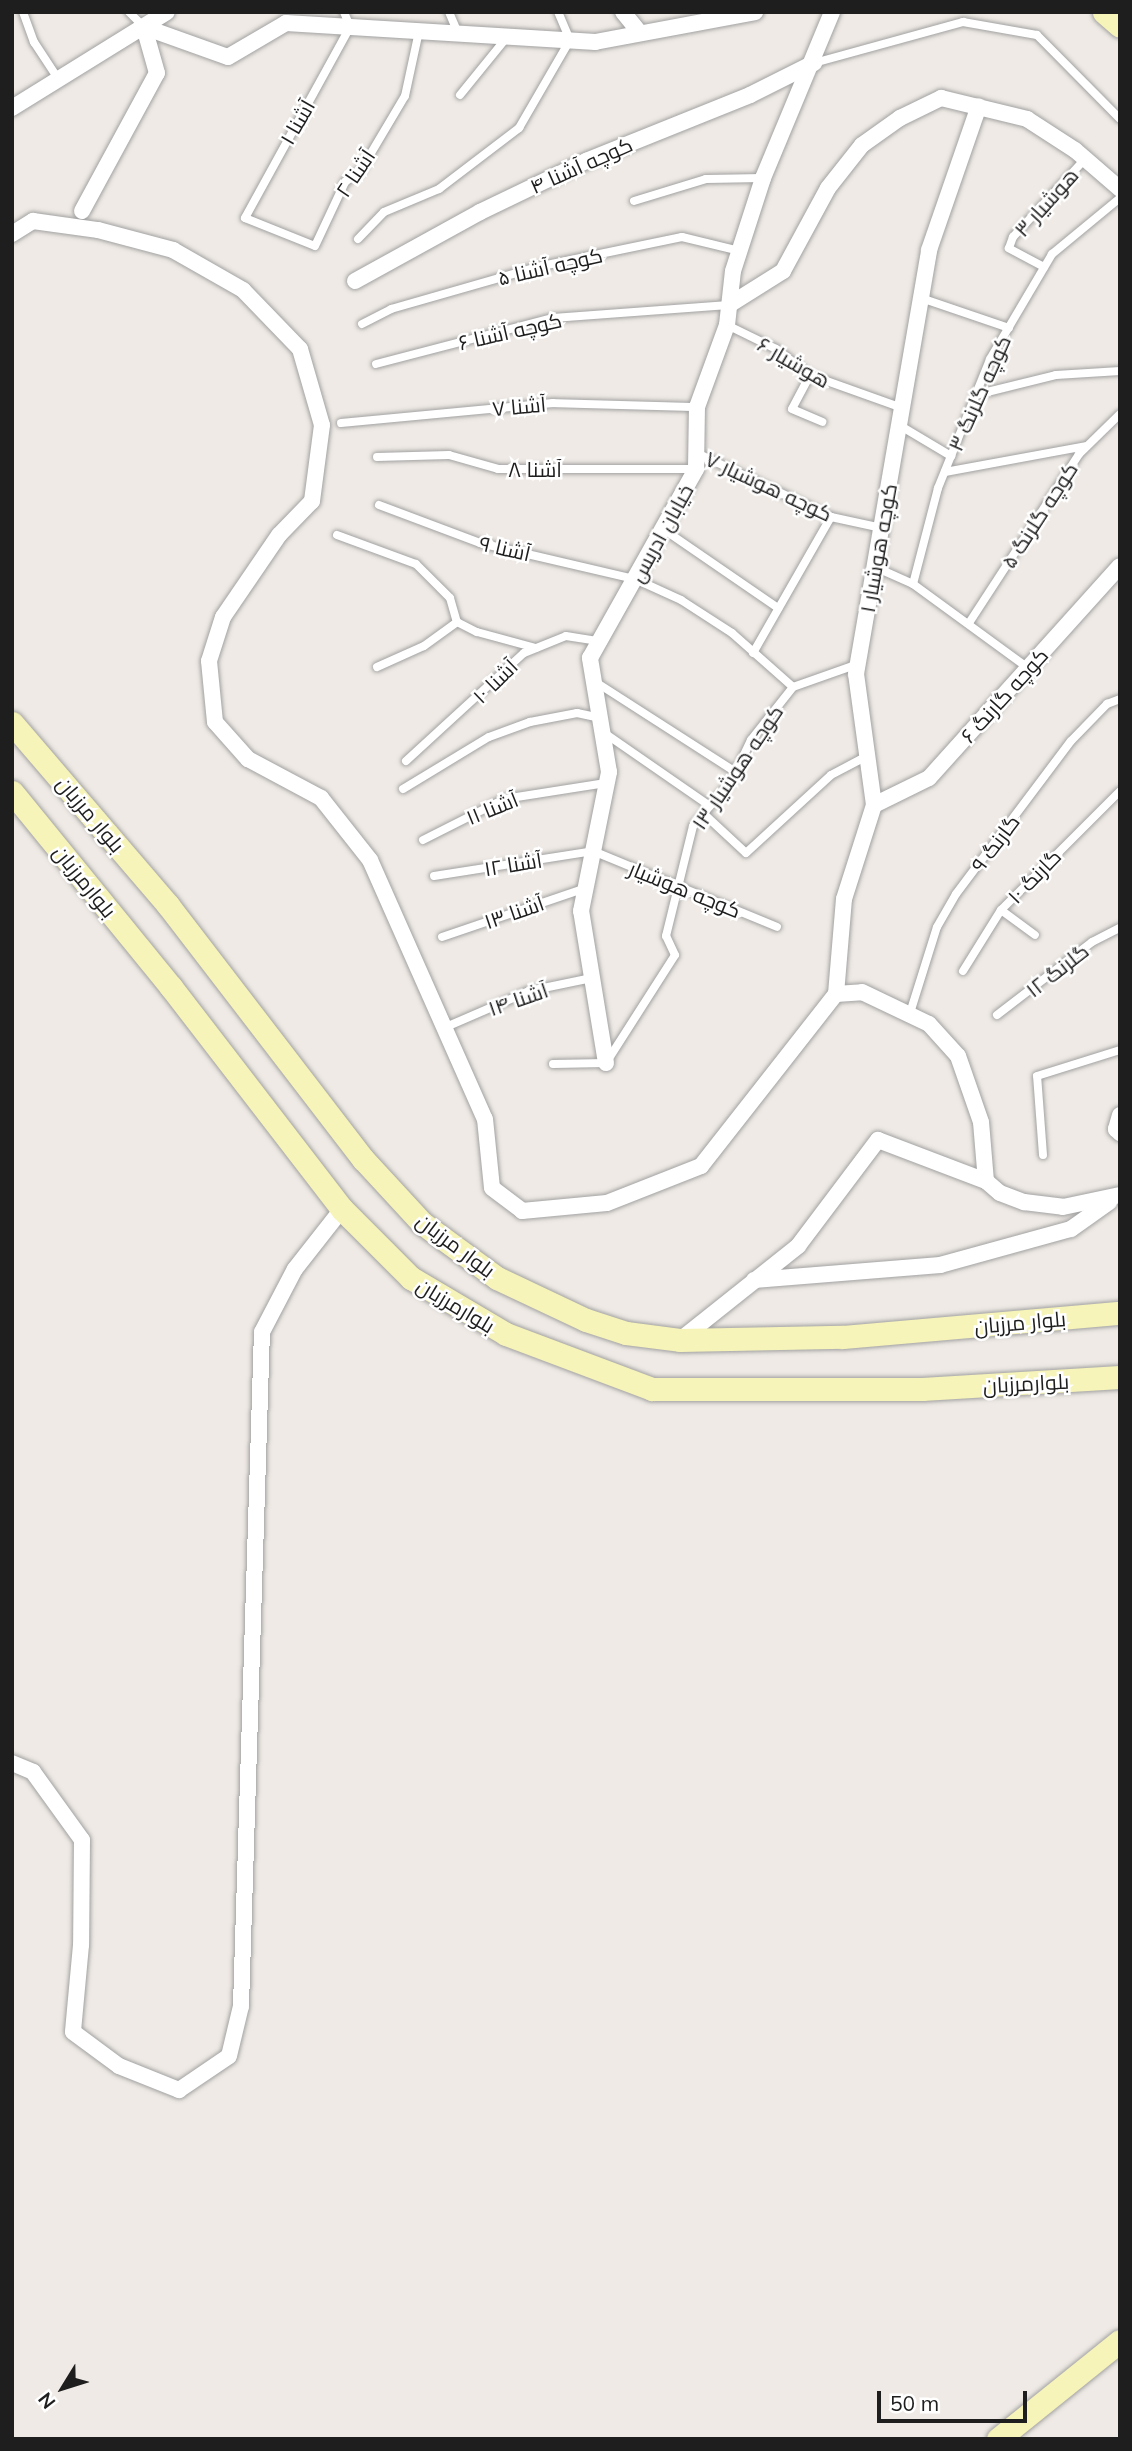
<!DOCTYPE html>
<meta charset="utf-8">
<style>
body{margin:0}
#map{position:relative;width:1132px;height:2451px;overflow:hidden;background:#efeae5;font-family:Mulish,Cairo,sans-serif}
div>[style]{position:absolute}
[style*='--x']{left:calc(var(--x)*1px);top:calc(var(--y)*1px);width:calc(var(--w)*1px);rotate:calc(var(--a)*1deg)}
.roads{filter:drop-shadow(0 0 2px #a2a2a2) drop-shadow(0 0 2px #a2a2a2)}
.lane>*{height:8px;margin:-4px;padding:0 4px;transform-origin:4px;border-radius:4px;background:#fff}
.street>*{height:16px;margin:-8px;padding:0 8px;transform-origin:8px;border-radius:8px;background:#fff}
.secondary>*{height:23px;margin:-11.5px;padding:0 11.5px;transform-origin:11.5px;border-radius:11.5px;background:#f7f4ba}
span{translate:-50% -50%;white-space:nowrap;text-align:center;line-height:1.15;-webkit-text-stroke:5px #fff;paint-order:stroke}
.street-label{font-size:21px;color:#1e1e1e}
.frame{position:absolute;inset:0;border:14px solid #1e1e1e;pointer-events:none}
.north{position:absolute;left:28px;top:2353px;width:70px;height:70px;-webkit-text-stroke:5px #fff;paint-order:stroke;rotate:232deg;font-size:19px;font-weight:700;line-height:28px;text-align:center;color:#1e1e1e}
.north::after{content:'';display:block;margin:auto;width:24px;height:32px;background:#1e1e1e;clip-path:polygon(50% 0,100% 100%,50% 72%,0 100%)}
.scale{position:absolute;left:877px;top:2391px;width:150px;height:32px;box-sizing:border-box;border:4px solid #1e1e1e;border-top:0;padding-left:9px;font-size:21px;line-height:24px;white-space:nowrap;color:#1e1e1e;-webkit-text-stroke:5px #fff;paint-order:stroke}
</style>
<div id="map">
<div class="roads">
<div class="lane">
<div style="--x:23;--y:12;--w:32;--a:70"></div>
<div style="--x:34;--y:42;--w:45;--a:56.7"></div>
<div style="--x:129;--y:12;--w:21;--a:45"></div>
<div style="--x:344;--y:12;--w:16;--a:68"></div>
<div style="--x:350;--y:27;--w:218;--a:118.8"></div>
<div style="--x:245;--y:218;--w:75;--a:21.8"></div>
<div style="--x:315;--y:246;--w:71;--a:-64.9"></div>
<div style="--x:345;--y:182;--w:20;--a:-37"></div>
<div style="--x:361;--y:170;--w:86;--a:-59.3"></div>
<div style="--x:405;--y:96;--w:66;--a:-77.8"></div>
<div style="--x:449;--y:12;--w:23;--a:67"></div>
<div style="--x:814;--y:63;--w:155;--a:-15.4"></div>
<div style="--x:963;--y:22;--w:75;--a:10"></div>
<div style="--x:1037;--y:35;--w:118;--a:45.3"></div>
<div style="--x:460;--y:95;--w:76;--a:-50.9"></div>
<div style="--x:634;--y:201;--w:75;--a:-17"></div>
<div style="--x:706;--y:179;--w:57;--a:-1"></div>
<div style="--x:358;--y:239;--w:37;--a:-46"></div>
<div style="--x:384;--y:212;--w:60;--a:-22.7"></div>
<div style="--x:439;--y:189;--w:101;--a:-37.3"></div>
<div style="--x:519;--y:128;--w:102;--a:-59.9"></div>
<div style="--x:570;--y:40;--w:30;--a:-113"></div>
<div style="--x:1044;--y:267;--w:40;--a:-152"></div>
<div style="--x:1009;--y:248;--w:12;--a:-70"></div>
<div style="--x:1013;--y:237;--w:106;--a:-47.3"></div>
<div style="--x:921;--y:298;--w:93;--a:18.8"></div>
<div style="--x:362;--y:324;--w:33;--a:-27"></div>
<div style="--x:391;--y:309;--w:152;--a:-16"></div>
<div style="--x:537;--y:267;--w:148;--a:-11.7"></div>
<div style="--x:682;--y:237;--w:60;--a:13.6"></div>
<div style="--x:727;--y:325;--w:55;--a:26.1"></div>
<div style="--x:776;--y:349;--w:43;--a:37.4"></div>
<div style="--x:810;--y:375;--w:98;--a:19.7"></div>
<div style="--x:376;--y:364;--w:183;--a:-14.6"></div>
<div style="--x:553;--y:318;--w:176;--a:-4.2"></div>
<div style="--x:810;--y:375;--w:38;--a:118"></div>
<div style="--x:792;--y:409;--w:33;--a:23"></div>
<div style="--x:975;--y:395;--w:83;--a:-13.9"></div>
<div style="--x:1056;--y:375;--w:64;--a:-3.6"></div>
<div style="--x:341;--y:423;--w:213;--a:-5.4"></div>
<div style="--x:553;--y:403;--w:144;--a:1.6"></div>
<div style="--x:899;--y:425;--w:61;--a:30.8"></div>
<div style="--x:697;--y:453;--w:148;--a:25.5"></div>
<div style="--x:831;--y:517;--w:52;--a:12.2"></div>
<div style="--x:377;--y:457;--w:72;--a:-1.6"></div>
<div style="--x:449;--y:455;--w:51;--a:15.9"></div>
<div style="--x:498;--y:469;--w:198;--a:0"></div>
<div style="--x:945;--y:472;--w:143;--a:-10.4"></div>
<div style="--x:379;--y:505;--w:108;--a:20.6"></div>
<div style="--x:480;--y:543;--w:159;--a:13.1"></div>
<div style="--x:635;--y:579;--w:51;--a:24.5"></div>
<div style="--x:681;--y:600;--w:61;--a:32.9"></div>
<div style="--x:732;--y:633;--w:81;--a:41.5"></div>
<div style="--x:663;--y:529;--w:140;--a:34.5"></div>
<div style="--x:337;--y:535;--w:84;--a:20.2"></div>
<div style="--x:416;--y:564;--w:48;--a:45"></div>
<div style="--x:450;--y:598;--w:25;--a:74"></div>
<div style="--x:875;--y:567;--w:42;--a:24.1"></div>
<div style="--x:913;--y:584;--w:142;--a:36.1"></div>
<div style="--x:913;--y:584;--w:99;--a:-75.4"></div>
<div style="--x:938;--y:488;--w:139;--a:-68"></div>
<div style="--x:990;--y:359;--w:122;--a:-59.4"></div>
<div style="--x:1052;--y:254;--w:88;--a:-39.5"></div>
<div style="--x:969;--y:623;--w:202;--a:-56.9"></div>
<div style="--x:1079;--y:454;--w:57;--a:-44.3"></div>
<div style="--x:753;--y:653;--w:157;--a:-60.2"></div>
<div style="--x:377;--y:667;--w:51;--a:-24.1"></div>
<div style="--x:424;--y:646;--w:41;--a:-36"></div>
<div style="--x:457;--y:622;--w:22;--a:27"></div>
<div style="--x:477;--y:632;--w:61;--a:15.2"></div>
<div style="--x:594;--y:681;--w:169;--a:32.7"></div>
<div style="--x:603;--y:732;--w:130;--a:34.7"></div>
<div style="--x:406;--y:761;--w:160;--a:-42.5"></div>
<div style="--x:524;--y:653;--w:45;--a:-22"></div>
<div style="--x:566;--y:636;--w:33;--a:9"></div>
<div style="--x:403;--y:789;--w:100;--a:-31.2"></div>
<div style="--x:489;--y:737;--w:44;--a:-20.1"></div>
<div style="--x:530;--y:722;--w:48;--a:-10.8"></div>
<div style="--x:577;--y:713;--w:24;--a:12"></div>
<div style="--x:704;--y:814;--w:57;--a:42.9"></div>
<div style="--x:746;--y:853;--w:115;--a:-42.5"></div>
<div style="--x:831;--y:775;--w:41;--a:-27.8"></div>
<div style="--x:423;--y:840;--w:91;--a:-26.8"></div>
<div style="--x:504;--y:799;--w:103;--a:-8.9"></div>
<div style="--x:434;--y:876;--w:161;--a:-8.9"></div>
<div style="--x:593;--y:851;--w:199;--a:22.4"></div>
<div style="--x:1001;--y:910;--w:42;--a:36.3"></div>
<div style="--x:442;--y:937;--w:152;--a:-18.8"></div>
<div style="--x:963;--y:971;--w:72;--a:-58.1"></div>
<div style="--x:1001;--y:910;--w:168;--a:-45"></div>
<div style="--x:910;--y:1013;--w:90;--a:-72.6"></div>
<div style="--x:937;--y:927;--w:38;--a:-60"></div>
<div style="--x:956;--y:894;--w:191;--a:-53.1"></div>
<div style="--x:1071;--y:741;--w:52;--a:-45.8"></div>
<div style="--x:1107;--y:704;--w:14;--a:-21"></div>
<div style="--x:997;--y:1015;--w:120;--a:-37.5"></div>
<div style="--x:1092;--y:942;--w:31;--a:-27"></div>
<div style="--x:446;--y:1027;--w:90;--a:-23.4"></div>
<div style="--x:529;--y:991;--w:64;--a:-11.7"></div>
<div style="--x:553;--y:1064;--w:53;--a:-1.1"></div>
<div style="--x:606;--y:1063;--w:128;--a:-57.4"></div>
<div style="--x:675;--y:955;--w:21;--a:-115"></div>
<div style="--x:666;--y:936;--w:113;--a:-76.2"></div>
<div style="--x:693;--y:826;--w:60;--a:-49.7"></div>
<div style="--x:732;--y:780;--w:44;--a:-64.6"></div>
<div style="--x:751;--y:740;--w:68;--a:-51.6"></div>
<div style="--x:793;--y:687;--w:69;--a:-19.5"></div>
<div style="--x:1043;--y:1155;--w:79;--a:-94.3"></div>
<div style="--x:1037;--y:1076;--w:87;--a:-17.4"></div>
</div>
<div class="street">
<div style="--x:623;--y:12;--w:27;--a:51"></div>
<div style="--x:144;--y:27;--w:89;--a:19.7"></div>
<div style="--x:228;--y:57;--w:67;--a:-30.4"></div>
<div style="--x:286;--y:23;--w:310;--a:3.5"></div>
<div style="--x:595;--y:42;--w:163;--a:-10.6"></div>
<div style="--x:12;--y:108;--w:182;--a:-31.8"></div>
<div style="--x:82;--y:211;--w:157;--a:-61.5"></div>
<div style="--x:157;--y:73;--w:48;--a:-105.8"></div>
<div style="--x:12;--y:234;--w:25;--a:-32"></div>
<div style="--x:33;--y:221;--w:66;--a:7.9"></div>
<div style="--x:98;--y:230;--w:78;--a:14.9"></div>
<div style="--x:173;--y:250;--w:81;--a:29.7"></div>
<div style="--x:243;--y:290;--w:82;--a:46"></div>
<div style="--x:300;--y:349;--w:79;--a:73.9"></div>
<div style="--x:322;--y:425;--w:77;--a:97.5"></div>
<div style="--x:312;--y:501;--w:47;--a:134.1"></div>
<div style="--x:279;--y:535;--w:99;--a:124.3"></div>
<div style="--x:223;--y:617;--w:46;--a:107.7"></div>
<div style="--x:209;--y:661;--w:61;--a:84.4"></div>
<div style="--x:215;--y:722;--w:50;--a:48.3"></div>
<div style="--x:248;--y:759;--w:83;--a:28.1"></div>
<div style="--x:321;--y:798;--w:79;--a:51.7"></div>
<div style="--x:370;--y:860;--w:283;--a:66.1"></div>
<div style="--x:485;--y:1119;--w:69;--a:84.2"></div>
<div style="--x:492;--y:1188;--w:38;--a:37"></div>
<div style="--x:522;--y:1211;--w:85;--a:-5.4"></div>
<div style="--x:607;--y:1203;--w:101;--a:-21.5"></div>
<div style="--x:701;--y:1166;--w:219;--a:-51.9"></div>
<div style="--x:836;--y:994;--w:26;--a:-4"></div>
<div style="--x:862;--y:992;--w:74;--a:25.5"></div>
<div style="--x:929;--y:1024;--w:43;--a:47.8"></div>
<div style="--x:958;--y:1056;--w:70;--a:70.8"></div>
<div style="--x:981;--y:1122;--w:59;--a:85.2"></div>
<div style="--x:986;--y:1181;--w:18;--a:41"></div>
<div style="--x:1000;--y:1193;--w:26;--a:21"></div>
<div style="--x:1024;--y:1202;--w:39;--a:7"></div>
<div style="--x:1063;--y:1207;--w:58;--a:-11.9"></div>
<div style="--x:355;--y:281;--w:143;--a:-28.9"></div>
<div style="--x:480;--y:212;--w:118;--a:-25.7"></div>
<div style="--x:586;--y:161;--w:177;--a:-21.9"></div>
<div style="--x:750;--y:95;--w:72;--a:-26.6"></div>
<div style="--x:729;--y:305;--w:64;--a:-32.2"></div>
<div style="--x:783;--y:271;--w:94;--a:-61.5"></div>
<div style="--x:828;--y:188;--w:55;--a:-51.7"></div>
<div style="--x:862;--y:145;--w:47;--a:-35.4"></div>
<div style="--x:900;--y:118;--w:46;--a:-26"></div>
<div style="--x:941;--y:98;--w:89;--a:13.7"></div>
<div style="--x:1027;--y:119;--w:57;--a:32.9"></div>
<div style="--x:1075;--y:150;--w:60;--a:40.9"></div>
<div style="--x:874;--y:805;--w:61;--a:-26.1"></div>
<div style="--x:929;--y:778;--w:285;--a:-48"></div>
<div style="--x:836;--y:994;--w:95;--a:-85.2"></div>
<div style="--x:844;--y:899;--w:99;--a:-72.3"></div>
<div style="--x:874;--y:805;--w:132;--a:-97.8"></div>
<div style="--x:856;--y:674;--w:430;--a:-80.2"></div>
<div style="--x:929;--y:250;--w:152;--a:-70.9"></div>
<div style="--x:606;--y:1063;--w:154;--a:-99.3"></div>
<div style="--x:581;--y:911;--w:142;--a:-78.6"></div>
<div style="--x:609;--y:772;--w:116;--a:-99.5"></div>
<div style="--x:590;--y:658;--w:217;--a:-60.7"></div>
<div style="--x:696;--y:469;--w:62;--a:-89.1"></div>
<div style="--x:697;--y:407;--w:87;--a:-69.9"></div>
<div style="--x:727;--y:325;--w:54;--a:-83.7"></div>
<div style="--x:733;--y:271;--w:98;--a:-72.1"></div>
<div style="--x:763;--y:178;--w:180;--a:-67.4"></div>
<div style="--x:1120;--y:1115;--w:15;--a:106"></div>
<div style="--x:1116;--y:1129;--w:6;--a:45"></div>
<div style="--x:754;--y:1280;--w:187;--a:-4.6"></div>
<div style="--x:940;--y:1265;--w:136;--a:-15.4"></div>
<div style="--x:1071;--y:1229;--w:47;--a:-35.4"></div>
<div style="--x:680;--y:1340;--w:151;--a:-38.5"></div>
<div style="--x:798;--y:1246;--w:133;--a:-53"></div>
<div style="--x:878;--y:1140;--w:116;--a:20.8"></div>
<div style="--x:12;--y:1763;--w:23;--a:23"></div>
<div style="--x:33;--y:1772;--w:84;--a:54.2"></div>
<div style="--x:82;--y:1840;--w:105;--a:90.5"></div>
<div style="--x:81;--y:1945;--w:87;--a:95.3"></div>
<div style="--x:73;--y:2032;--w:57;--a:36.5"></div>
<div style="--x:119;--y:2066;--w:65;--a:21.8"></div>
<div style="--x:179;--y:2090;--w:60;--a:-34.2"></div>
<div style="--x:229;--y:2056;--w:51;--a:-76.5"></div>
<div style="--x:241;--y:2006;--w:674;--a:-88.22"></div>
<div style="--x:262;--y:1332;--w:71;--a:-62.4"></div>
<div style="--x:295;--y:1269;--w:76;--a:-51.9"></div>
</div>
<div class="secondary">
<div style="--x:1104;--y:12;--w:21;--a:41"></div>
<div style="--x:12;--y:723;--w:240;--a:49.4"></div>
<div style="--x:168;--y:905;--w:320;--a:52.5"></div>
<div style="--x:363;--y:1159;--w:87;--a:47.3"></div>
<div style="--x:422;--y:1223;--w:93;--a:36.3"></div>
<div style="--x:497;--y:1278;--w:98;--a:25.3"></div>
<div style="--x:586;--y:1320;--w:42;--a:18"></div>
<div style="--x:626;--y:1333;--w:54;--a:7.4"></div>
<div style="--x:680;--y:1340;--w:163;--a:-1.1"></div>
<div style="--x:843;--y:1337;--w:278;--a:-5"></div>
<div style="--x:12;--y:792;--w:252;--a:50.8"></div>
<div style="--x:171;--y:987;--w:280;--a:52.4"></div>
<div style="--x:342;--y:1209;--w:98;--a:45"></div>
<div style="--x:411;--y:1278;--w:110;--a:30.5"></div>
<div style="--x:506;--y:1334;--w:156;--a:20.6"></div>
<div style="--x:652;--y:1389;--w:270;--a:0"></div>
<div style="--x:922;--y:1389;--w:198;--a:-3.5"></div>
<div style="--x:998;--y:2439;--w:156;--a:-38.8"></div>
</div>
</div>
<div class="street-label">
<span style="left:297px;top:122px;rotate:-60deg">آشنا ۱</span>
<span style="left:581px;top:165px;rotate:-24deg">کوچه آشنا ۴</span>
<span style="left:355px;top:173px;rotate:-56deg">آشنا ۲</span>
<span style="left:1046px;top:202px;rotate:-48deg">هوشیار ۳</span>
<span style="left:550px;top:266px;rotate:-13deg">کوچه آشنا ۵</span>
<span style="left:510px;top:331px;rotate:-13deg">کوچه آشنا ۶</span>
<span style="left:794px;top:362px;rotate:30deg">هوشیار ۶</span>
<span style="left:979px;top:393px;rotate:-66deg">کوچه گلرنگ ۳</span>
<span style="left:519px;top:406px;rotate:-5deg">آشنا ۷</span>
<span style="left:535px;top:469px">آشنا ۸</span>
<span style="left:769px;top:486px;rotate:25deg">کوچه هوشیار ۷</span>
<span style="left:1039px;top:515px;rotate:-57deg">کوچه گلرنگ ۵</span>
<span style="left:661px;top:533px;rotate:-61deg">خیابان ادریس</span>
<span style="left:505px;top:548px;rotate:13deg">آشنا ۹</span>
<span style="left:878px;top:548px;rotate:-80deg">کوچه هوشیار ۱</span>
<span style="left:495px;top:681px;rotate:-44deg">آشنا ۱۰</span>
<span style="left:1004px;top:695px;rotate:-48deg">کوچه گارنگ ۶</span>
<span style="left:737px;top:767px;rotate:-56deg">کوچه هوشیار ۱۳</span>
<span style="left:492px;top:808px;rotate:-22deg">آشنا ۱۱</span>
<span style="left:91px;top:814px;rotate:50deg">بلوار مرزبان</span>
<span style="left:995px;top:843px;rotate:-53deg">گارنگ ۹</span>
<span style="left:513px;top:864px;rotate:-9deg">آشنا ۱۲</span>
<span style="left:1034px;top:876px;rotate:-46deg">گارنگ ۱۰</span>
<span style="left:85px;top:881px;rotate:51deg">بلوارمرزبان</span>
<span style="left:685px;top:889px;rotate:22deg">کوچه هوشیار</span>
<span style="left:514px;top:912px;rotate:-19deg">آشنا ۱۳</span>
<span style="left:1057px;top:970px;rotate:-38deg">گلرنگ ۱۲</span>
<span style="left:518px;top:999px;rotate:-19deg">آشنا ۱۴</span>
<span style="left:456px;top:1245px;rotate:37deg">بلوار مرزبان</span>
<span style="left:456px;top:1305px;rotate:31deg">بلوارمرزبان</span>
<span style="left:1020px;top:1322px;rotate:-5deg">بلوار مرزبان</span>
<span style="left:1026px;top:1383px;rotate:-3deg">بلوارمرزبان</span>
</div>
<div class="frame"></div>
<div class="north">N</div>
<div class="scale">50 m</div>
</div>
